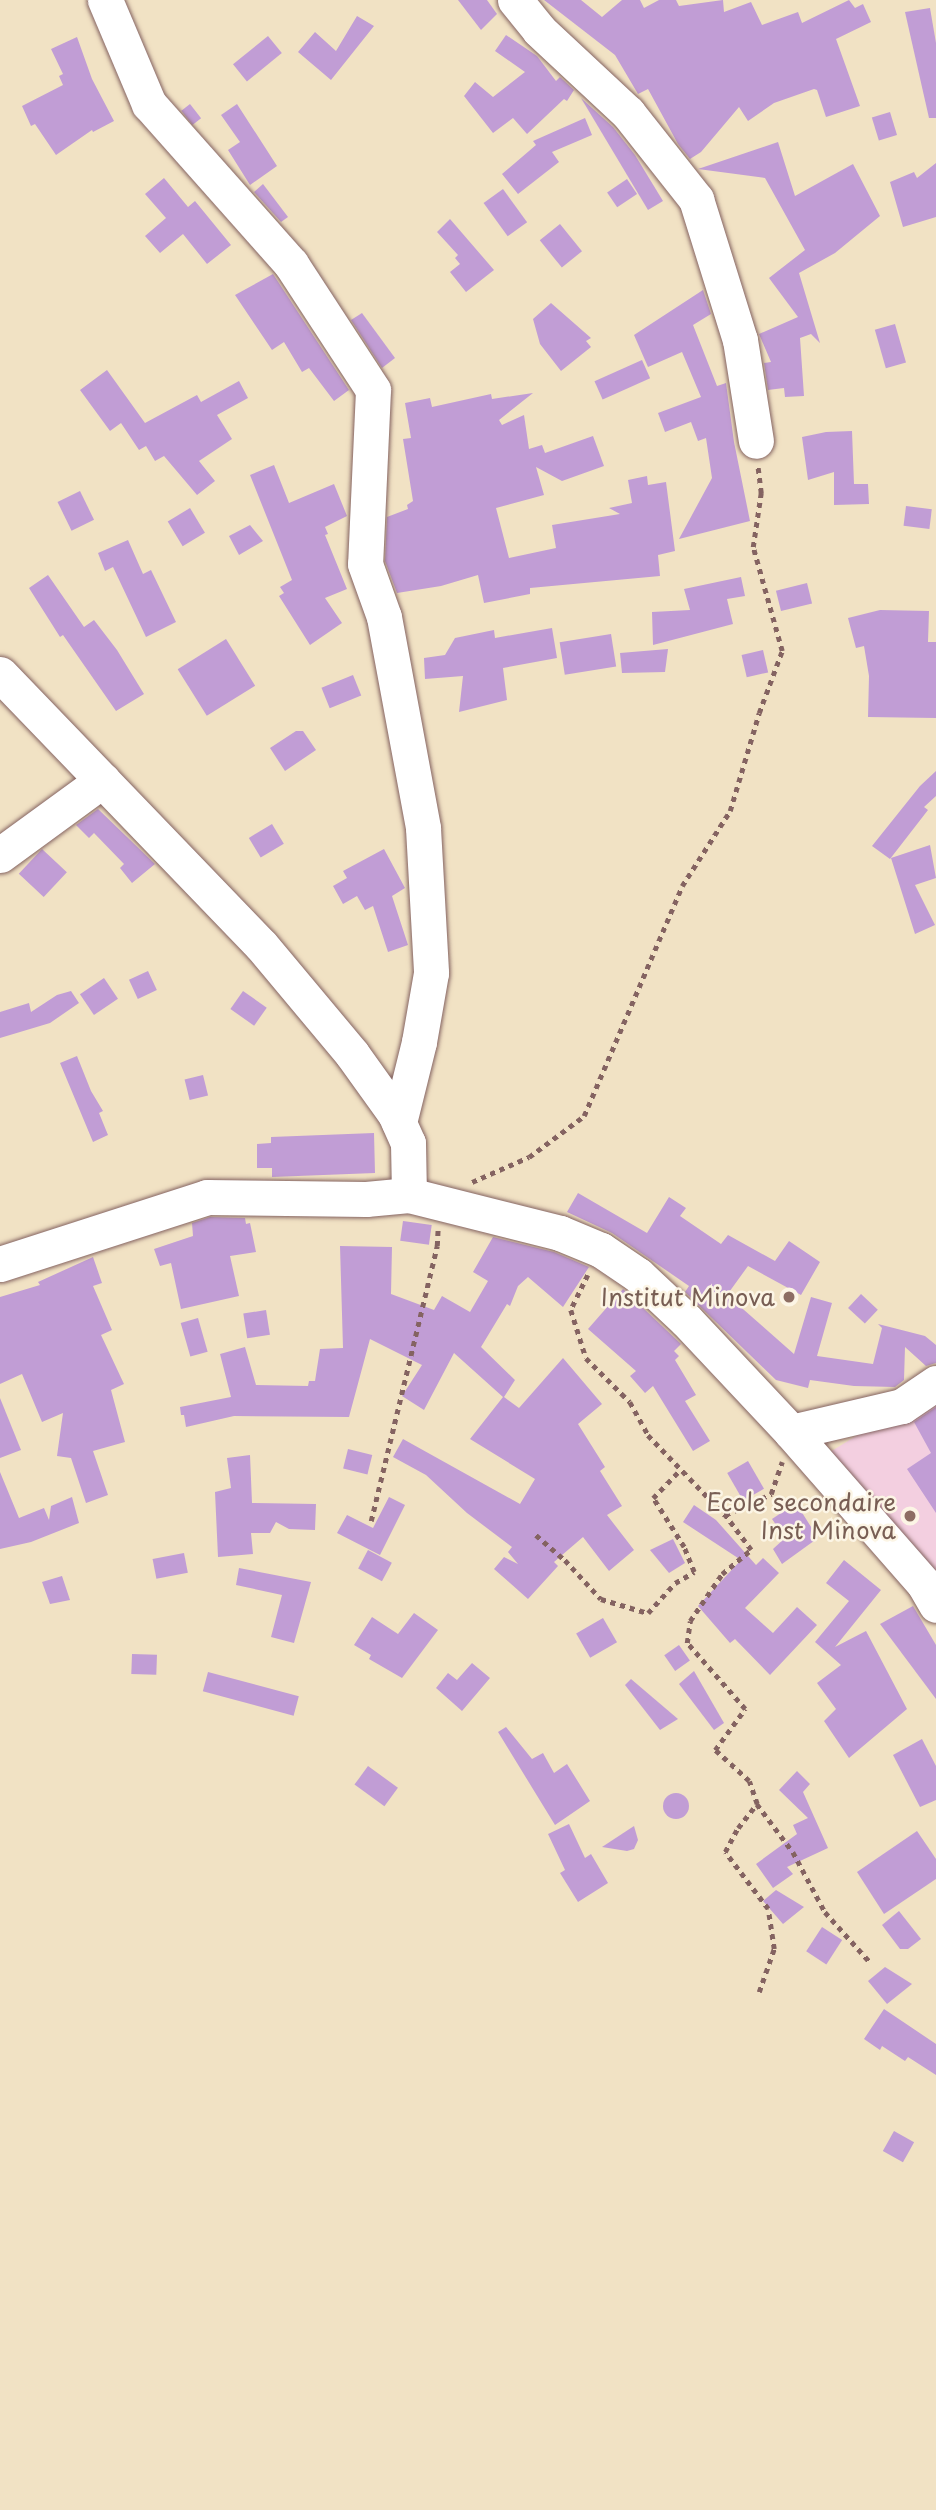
<!DOCTYPE html>
<style>
body{margin:0}
#map{position:relative;width:936px;height:2510px;overflow:hidden;background:#f1e2c4;font-family:"Playpen Sans",sans-serif}
div>[style]{position:absolute}
[style*='--x']{left:calc(var(--x)*1px);top:calc(var(--y)*1px);width:calc(var(--w)*1px);rotate:calc(var(--a)*1deg)}
.built>*{inset:0;background:#f3cfe0}
.building>*{inset:0;background:#c19dd5;transform-origin:0 0}
.round{border-radius:50%}
.path>*{height:4.5px;margin-top:-2.25px;transform-origin:0;background:repeating-linear-gradient(90deg,#846361 0 5px,transparent 0 10px)}
.roads{filter:drop-shadow(0 0 2px #846361) drop-shadow(0 0 2px #846361)}
.minor>*{height:35px;margin:-17.5px;padding:0 17.5px;transform-origin:17.5px;border-radius:17.5px;background:#fff}
.dots>*{width:19px;height:19px;translate:-50% -50%;box-sizing:border-box;border:4px solid #fcf5e5;border-radius:50%}
span{translate:-50% -50%;white-space:nowrap;text-align:center;line-height:1.15;-webkit-text-stroke:5px #fcf5e5;paint-order:stroke}
.education-label{font-size:24px;color:#785e54}
.right{translate:-100% -50%;text-align:right}
</style>
<div id="map">
<div class="built">
<div style="clip-path:polygon(936px 1387px,936px 1579px,830px 1452px)"></div>
</div>
<div class="building">
<div style="clip-path:polygon(458px 0,487px 0,497px 14px,481px 30px)"></div>
<div style="clip-path:polygon(544px 0,581px 0,602px 17px,622px 0,640px 0,644px 8px,659px 0,676px 0,679px 6px,723px 0,724px 12px,751px 2px,762px 25px,798px 12px,802px 23px,849px 0,855px 8px,863px 4px,871px 22px,836px 39px,860px 106px,826px 117px,817px 90px,814px 89px,774px 103px,748px 121px,739px 107px,701px 152px,690px 159px,678px 144px,648px 89px,638px 94px,615px 55px)"></div>
<div style="clip-path:polygon(930px 8px,936px 43px,936px 118px,929px 118px,905px 12px)"></div>
<div style="clip-path:polygon(357px 16px,374px 26px,331px 80px,298px 52px,315px 32px,336px 51px)"></div>
<div style="clip-path:polygon(506px 35px,537px 56px,556px 81px,560px 77px,574px 90px,567px 101px,564px 99px,527px 134px,513px 118px,493px 133px,464px 96px,475px 82px,493px 97px,525px 72px,495px 51px)"></div>
<div style="left:268px;top:36px;width:22px;height:45px;rotate:51deg"></div>
<div style="clip-path:polygon(77px 37px,92px 79px,114px 121px,93px 132px,92px 130px,56px 155px,35px 124px,31px 126px,22px 106px,63px 85px,59px 76px,63px 74px,51px 49px)"></div>
<div style="clip-path:polygon(581px 98px,613px 127px,635px 155px,663px 201px,648px 210px)"></div>
<div style="left:190px;top:104px;width:18px;height:11px;rotate:52deg"></div>
<div style="clip-path:polygon(237px 104px,277px 166px,250px 185px,228px 150px,240px 142px,221px 115px)"></div>
<div style="left:890px;top:112px;width:24px;height:19px;rotate:73deg"></div>
<div style="clip-path:polygon(585px 118px,592px 135px,552px 152px,559px 162px,518px 194px,502px 174px,536px 145px,533px 141px)"></div>
<div style="clip-path:polygon(778px 142px,795px 196px,853px 164px,880px 216px,835px 253px,799px 273px,820px 343px,811px 334px,800px 338px,804px 396px,785px 397px,784px 388px,768px 390px,764px 363px,771px 362px,759px 334px,798px 317px,769px 278px,805px 250px,765px 178px,698px 169px)"></div>
<div style="clip-path:polygon(936px 163px,936px 217px,903px 227px,890px 182px,914px 172px,917px 178px)"></div>
<div style="clip-path:polygon(164px 178px,188px 207px,195px 201px,231px 245px,207px 264px,183px 234px,160px 253px,145px 236px,166px 218px,145px 194px)"></div>
<div style="left:627px;top:179px;width:18px;height:24px;rotate:56deg"></div>
<div style="clip-path:polygon(263px 184px,288px 217px,281px 222px,254px 192px)"></div>
<div style="left:503px;top:189px;width:41px;height:24px;rotate:54deg"></div>
<div style="clip-path:polygon(450px 219px,494px 270px,466px 292px,450px 272px,460px 264px,455px 258px,458px 255px,437px 232px)"></div>
<div style="left:560px;top:224px;width:35px;height:26px;rotate:51deg"></div>
<div style="clip-path:polygon(273px 274px,349px 390px,334px 401px,309px 368px,302px 372px,284px 342px,272px 350px,235px 295px)"></div>
<div style="clip-path:polygon(703px 290px,711px 314px,693px 325px,717px 386px,726px 383px,734px 442px,750px 521px,679px 539px,712px 478px,706px 438px,698px 441px,691px 422px,665px 432px,658px 413px,701px 397px,682px 352px,648px 367px,634px 335px)"></div>
<div style="clip-path:polygon(551px 303px,591px 338px,586px 341px,591px 347px,561px 371px,540px 344px,533px 319px)"></div>
<div style="clip-path:polygon(362px 313px,395px 358px,382px 368px,351px 320px)"></div>
<div style="left:895px;top:324px;width:40px;height:21px;rotate:74deg"></div>
<div style="left:642px;top:360px;width:20px;height:52px;rotate:66deg"></div>
<div style="clip-path:polygon(107px 370px,145px 423px,197px 395px,201px 402px,239px 381px,248px 398px,217px 415px,232px 439px,199px 461px,215px 481px,197px 495px,164px 456px,155px 461px,146px 446px,139px 450px,121px 423px,110px 431px,80px 390px)"></div>
<div style="clip-path:polygon(533px 393px,499px 420px,502px 425px,524px 415px,529px 449px,542px 445px,545px 453px,593px 436px,604px 466px,562px 481px,536px 467px,544px 495px,496px 508px,509px 558px,556px 548px,552px 525px,620px 514px,609px 508px,632px 503px,628px 480px,647px 476px,648px 485px,666px 482px,675px 551px,658px 555px,660px 576px,530px 588px,530px 594px,484px 603px,478px 575px,441px 586px,397px 593px,385px 561px,387px 517px,408px 509px,407px 505px,413px 501px,403px 439px,411px 438px,405px 403px,430px 398px,432px 407px,491px 394px,492px 399px)"></div>
<div style="clip-path:polygon(852px 431px,854px 484px,868px 484px,869px 504px,834px 505px,834px 472px,808px 480px,802px 437px,826px 432px)"></div>
<div style="clip-path:polygon(274px 465px,289px 503px,334px 484px,347px 516px,325px 527px,328px 534px,325px 535px,347px 589px,325px 598px,342px 623px,310px 645px,279px 596px,284px 593px,280px 587px,292px 580px,250px 475px)"></div>
<div style="left:80px;top:491px;width:32px;height:25px;rotate:64deg"></div>
<div style="left:906px;top:506px;width:26px;height:20px;rotate:7deg"></div>
<div style="left:190px;top:508px;width:29px;height:26px;rotate:59deg"></div>
<div style="clip-path:polygon(250px 525px,263px 541px,239px 555px,229px 536px)"></div>
<div style="clip-path:polygon(128px 540px,143px 574px,151px 570px,176px 622px,146px 637px,113px 567px,105px 571px,98px 553px)"></div>
<div style="clip-path:polygon(48px 575px,84px 627px,94px 620px,117px 650px,144px 694px,116px 711px,63px 635px,60px 637px,29px 588px)"></div>
<div style="clip-path:polygon(741px 577px,745px 596px,727px 599px,733px 624px,653px 645px,652px 612px,690px 610px,684px 589px)"></div>
<div style="left:807px;top:583px;width:21px;height:32px;rotate:76deg"></div>
<div style="clip-path:polygon(880px 610px,929px 611px,928px 642px,936px 642px,936px 718px,868px 717px,869px 676px,864px 646px,856px 648px,848px 618px)"></div>
<div style="clip-path:polygon(552px 628px,557px 658px,503px 668px,507px 700px,459px 712px,463px 676px,425px 679px,424px 658px,445px 655px,455px 638px,494px 630px,495px 638px)"></div>
<div style="left:611px;top:634px;width:33px;height:52px;rotate:81deg"></div>
<div style="left:226px;top:639px;width:55px;height:57px;rotate:58deg"></div>
<div style="clip-path:polygon(668px 649px,665px 672px,622px 673px,620px 653px)"></div>
<div style="left:763px;top:650px;width:23px;height:22px;rotate:77deg"></div>
<div style="left:353px;top:675px;width:22px;height:34px;rotate:68deg"></div>
<div style="clip-path:polygon(296px 731px,303px 731px,316px 750px,285px 771px,270px 748px)"></div>
<div style="clip-path:polygon(936px 771px,936px 796px,924px 807px,928px 810px,890px 859px,872px 846px,920px 786px)"></div>
<div style="clip-path:polygon(98px 809px,155px 864px,132px 883px,120px 868px,124px 864px,94px 833px,89px 838px,76px 825px)"></div>
<div style="left:272px;top:824px;width:23px;height:27px;rotate:59deg"></div>
<div style="clip-path:polygon(930px 845px,936px 878px,915px 885px,935px 925px,915px 934px,891px 858px)"></div>
<div style="left:42px;top:849px;width:34px;height:34px;rotate:43deg"></div>
<div style="clip-path:polygon(384px 849px,405px 888px,392px 896px,408px 945px,388px 952px,373px 906px,365px 910px,357px 896px,343px 904px,333px 886px,347px 878px,343px 871px)"></div>
<div style="left:148px;top:971px;width:21px;height:21px;rotate:65deg"></div>
<div style="left:104px;top:978px;width:25px;height:29px;rotate:56deg"></div>
<div style="clip-path:polygon(71px 991px,79px 1003px,50px 1023px,0 1038px,0 1012px,29px 1003px,31px 1012px,57px 995px)"></div>
<div style="left:243px;top:991px;width:29px;height:22px;rotate:35deg"></div>
<div style="clip-path:polygon(77px 1056px,91px 1091px,103px 1111px,99px 1113px,108px 1135px,93px 1142px,60px 1063px)"></div>
<div style="left:203px;top:1075px;width:21px;height:19px;rotate:76deg"></div>
<div style="clip-path:polygon(374px 1133px,375px 1173px,272px 1177px,272px 1168px,257px 1168px,257px 1144px,271px 1143px,271px 1137px)"></div>
<div style="clip-path:polygon(578px 1193px,647px 1233px,669px 1197px,686px 1208px,680px 1216px,721px 1244px,728px 1235px,775px 1261px,789px 1241px,820px 1262px,801px 1295px,748px 1266px,727px 1295px,794px 1354px,811px 1297px,832px 1303px,817px 1356px,873px 1364px,882px 1328px,878px 1324px,925px 1336px,936px 1345px,936px 1363px,926px 1366px,905px 1347px,904px 1380px,895px 1387px,854px 1386px,810px 1380px,808px 1388px,776px 1380px,685px 1292px,689px 1286px,612px 1233px,567px 1212px)"></div>
<div style="clip-path:polygon(210px 1217px,245px 1218px,246px 1224px,250px 1223px,256px 1252px,230px 1256px,239px 1296px,181px 1309px,171px 1263px,160px 1266px,154px 1249px,193px 1236px,192px 1223px)"></div>
<div style="left:403px;top:1221px;width:29px;height:20px;rotate:8deg"></div>
<div style="clip-path:polygon(493px 1237px,554px 1252px,589px 1267px,563px 1307px,528px 1277px,518px 1286px,510px 1306px,507px 1304px,481px 1347px,515px 1380px,504px 1397px,519px 1408px,563px 1358px,602px 1404px,578px 1424px,605px 1467px,600px 1471px,622px 1506px,607px 1515px,634px 1550px,609px 1571px,583px 1537px,554px 1562px,558px 1566px,528px 1599px,494px 1569px,504px 1557px,518px 1564px,508px 1552px,512px 1547px,467px 1513px,426px 1475px,393px 1457px,403px 1439px,520px 1504px,535px 1479px,470px 1439px,503px 1397px,454px 1353px,424px 1410px,402px 1396px,422px 1365px,370px 1339px,349px 1417px,234px 1416px,186px 1427px,184px 1415px,181px 1415px,180px 1407px,231px 1397px,220px 1354px,245px 1347px,256px 1385px,308px 1386px,309px 1381px,315px 1381px,320px 1349px,343px 1348px,340px 1246px,392px 1247px,391px 1294px,434px 1310px,442px 1296px,470px 1312px,488px 1281px,473px 1272px)"></div>
<div style="clip-path:polygon(93px 1257px,102px 1283px,93px 1286px,112px 1330px,101px 1335px,124px 1384px,111px 1390px,125px 1442px,93px 1451px,108px 1495px,86px 1503px,71px 1458px,57px 1456px,63px 1413px,42px 1422px,22px 1374px,0 1384px,0 1297px,40px 1285px,38px 1282px)"></div>
<div style="clip-path:polygon(623px 1289px,681px 1344px,674px 1351px,679px 1356px,675px 1360px,696px 1395px,685px 1401px,710px 1441px,693px 1451px,653px 1386px,645px 1393px,630px 1376px,636px 1371px,588px 1329px)"></div>
<div style="left:861px;top:1294px;width:23px;height:19px;rotate:43deg"></div>
<div style="left:266px;top:1310px;width:25px;height:23px;rotate:81deg"></div>
<div style="left:198px;top:1318px;width:35px;height:18px;rotate:74deg"></div>
<div style="clip-path:polygon(0 1398px,21px 1450px,0 1458px)"></div>
<div style="clip-path:polygon(936px 1407px,936px 1513px,907px 1469px,931px 1453px,914px 1422px)"></div>
<div style="left:348px;top:1449px;width:25px;height:20px;rotate:14deg"></div>
<div style="clip-path:polygon(250px 1455px,252px 1503px,316px 1504px,315px 1530px,289px 1529px,276px 1522px,270px 1533px,251px 1533px,253px 1554px,218px 1557px,215px 1492px,231px 1488px,227px 1458px)"></div>
<div style="left:748px;top:1461px;width:32px;height:24px;rotate:60deg"></div>
<div style="clip-path:polygon(0 1472px,19px 1518px,44px 1508px,49px 1520px,51px 1506px,72px 1497px,79px 1523px,31px 1542px,0 1549px)"></div>
<div style="clip-path:polygon(389px 1497px,405px 1505px,380px 1555px,337px 1533px,347px 1515px,373px 1528px)"></div>
<div style="clip-path:polygon(796px 1503px,818px 1538px,782px 1564px,773px 1549px,785px 1538px,772px 1519px)"></div>
<div style="clip-path:polygon(694px 1505px,716px 1520px,756px 1565px,763px 1558px,779px 1573px,745px 1608px,773px 1633px,797px 1607px,817px 1625px,770px 1675px,735px 1639px,730px 1643px,698px 1606px,741px 1560px,683px 1522px)"></div>
<div style="clip-path:polygon(673px 1539px,685px 1563px,669px 1573px,650px 1550px)"></div>
<div style="left:368px;top:1550px;width:27px;height:21px;rotate:28deg"></div>
<div style="left:184px;top:1553px;width:20px;height:32px;rotate:79deg"></div>
<div style="clip-path:polygon(844px 1560px,881px 1590px,835px 1647px,866px 1631px,907px 1709px,849px 1758px,824px 1721px,836px 1709px,817px 1683px,841px 1665px,815px 1642px,849px 1601px,826px 1583px)"></div>
<div style="clip-path:polygon(239px 1568px,311px 1582px,294px 1643px,271px 1637px,282px 1595px,236px 1585px)"></div>
<div style="clip-path:polygon(62px 1576px,70px 1600px,50px 1604px,42px 1582px)"></div>
<div style="clip-path:polygon(913px 1606px,936px 1645px,936px 1699px,880px 1624px)"></div>
<div style="clip-path:polygon(414px 1613px,438px 1630px,402px 1678px,369px 1659px,371px 1655px,354px 1645px,372px 1617px,398px 1634px)"></div>
<div style="left:603px;top:1618px;width:28px;height:31px;rotate:60deg"></div>
<div style="left:679px;top:1645px;width:19px;height:18px;rotate:55deg"></div>
<div style="left:132px;top:1654px;width:25px;height:20px;rotate:2deg"></div>
<div style="clip-path:polygon(472px 1663px,490px 1678px,462px 1711px,436px 1688px,448px 1673px,457px 1680px)"></div>
<div style="clip-path:polygon(694px 1671px,724px 1723px,714px 1730px,679px 1684px)"></div>
<div style="left:208px;top:1672px;width:94px;height:20px;rotate:15deg"></div>
<div style="clip-path:polygon(631px 1679px,678px 1719px,660px 1730px,625px 1685px)"></div>
<div style="clip-path:polygon(506px 1727px,532px 1759px,543px 1753px,554px 1773px,567px 1764px,590px 1801px,555px 1825px,498px 1732px)"></div>
<div style="clip-path:polygon(922px 1739px,936px 1766px,936px 1800px,920px 1807px,893px 1755px)"></div>
<div style="left:368px;top:1766px;width:37px;height:23px;rotate:36deg"></div>
<div style="clip-path:polygon(797px 1771px,810px 1784px,803px 1792px,828px 1848px,787px 1867px,793px 1874px,773px 1888px,756px 1864px,797px 1834px,793px 1825px,808px 1818px,779px 1790px)"></div>
<div class="round" style="left:663px;top:1793px;width:26px;height:26px"></div>
<div style="clip-path:polygon(569px 1824px,585px 1858px,591px 1854px,608px 1883px,578px 1902px,560px 1873px,565px 1870px,548px 1834px)"></div>
<div style="clip-path:polygon(634px 1826px,638px 1840px,634px 1849px,627px 1851px,602px 1847px)"></div>
<div style="clip-path:polygon(917px 1831px,936px 1859px,936px 1879px,884px 1914px,857px 1872px)"></div>
<div style="clip-path:polygon(776px 1890px,804px 1907px,783px 1924px,763px 1901px)"></div>
<div style="clip-path:polygon(899px 1911px,921px 1939px,908px 1949px,900px 1949px,882px 1925px)"></div>
<div style="left:822px;top:1927px;width:24px;height:29px;rotate:33deg"></div>
<div style="clip-path:polygon(885px 1967px,912px 1984px,887px 2004px,868px 1981px)"></div>
<div style="clip-path:polygon(884px 2009px,936px 2044px,936px 2075px,908px 2057px,905px 2061px,882px 2046px,880px 2050px,864px 2039px)"></div>
<div style="left:894px;top:2131px;width:23px;height:23px;rotate:29deg"></div>
</div>
<div class="path">
<div style="--x:472;--y:1182;--w:62;--a:-23.7"></div>
<div style="--x:529;--y:1157;--w:69;--a:-36.7"></div>
<div style="--x:584;--y:1116;--w:250;--a:-66.9"></div>
<div style="--x:682;--y:886;--w:89;--a:-57.4"></div>
<div style="--x:730;--y:811;--w:102;--a:-73.5"></div>
<div style="--x:759;--y:713;--w:66;--a:-69.6"></div>
<div style="--x:782;--y:651;--w:108;--a:-105.6"></div>
<div style="--x:753;--y:547;--w:55;--a:-81.6"></div>
<div style="--x:761;--y:493;--w:26;--a:-97"></div>
<div style="--x:588;--y:1275;--w:39;--a:116"></div>
<div style="--x:571;--y:1310;--w:50;--a:72.6"></div>
<div style="--x:586;--y:1358;--w:62;--a:45"></div>
<div style="--x:630;--y:1402;--w:38;--a:61"></div>
<div style="--x:648;--y:1435;--w:111;--a:46.1"></div>
<div style="--x:371;--y:1521;--w:283;--a:-76.5"></div>
<div style="--x:437;--y:1246;--w:17;--a:-87"></div>
<div style="--x:536;--y:1535;--w:38;--a:41"></div>
<div style="--x:565;--y:1560;--w:53;--a:47.3"></div>
<div style="--x:601;--y:1599;--w:49;--a:16.6"></div>
<div style="--x:648;--y:1613;--w:40;--a:-48"></div>
<div style="--x:675;--y:1583;--w:22;--a:-30"></div>
<div style="--x:694;--y:1572;--w:27;--a:-112"></div>
<div style="--x:684;--y:1547;--w:58;--a:-122.3"></div>
<div style="--x:653;--y:1498;--w:39;--a:-46"></div>
<div style="--x:757;--y:1804;--w:60;--a:53.1"></div>
<div style="--x:793;--y:1852;--w:68;--a:61.9"></div>
<div style="--x:825;--y:1912;--w:66;--a:48.1"></div>
<div style="--x:759;--y:1992;--w:46;--a:-70.8"></div>
<div style="--x:774;--y:1949;--w:40;--a:-98.5"></div>
<div style="--x:768;--y:1909;--w:71;--a:-127"></div>
<div style="--x:725;--y:1852;--w:27;--a:-62"></div>
<div style="--x:738;--y:1828;--w:31;--a:-52"></div>
<div style="--x:757;--y:1804;--w:24;--a:-109"></div>
<div style="--x:749;--y:1781;--w:46;--a:-137.6"></div>
<div style="--x:715;--y:1750;--w:51;--a:-53.8"></div>
<div style="--x:745;--y:1709;--w:88;--a:-131.3"></div>
<div style="--x:687;--y:1643;--w:22;--a:-82"></div>
<div style="--x:690;--y:1621;--w:57;--a:-55.8"></div>
<div style="--x:722;--y:1574;--w:38;--a:-40"></div>
<div style="--x:751;--y:1550;--w:44;--a:-126.6"></div>
<div style="--x:725;--y:1515;--w:51;--a:-24.5"></div>
<div style="--x:771;--y:1494;--w:34;--a:-71"></div>
</div>
<div class="roads">
<div class="minor">
<div style="--x:105;--y:0;--w:113;--a:67.1"></div>
<div style="--x:149;--y:104;--w:214;--a:48.4"></div>
<div style="--x:291;--y:264;--w:150;--a:56.9"></div>
<div style="--x:373;--y:390;--w:174;--a:92.6"></div>
<div style="--x:365;--y:564;--w:56;--a:70.3"></div>
<div style="--x:384;--y:617;--w:215;--a:79.5"></div>
<div style="--x:423;--y:828;--w:145;--a:86.8"></div>
<div style="--x:431;--y:973;--w:70;--a:99.9"></div>
<div style="--x:419;--y:1042;--w:83;--a:103.9"></div>
<div style="--x:515;--y:0;--w:38;--a:51"></div>
<div style="--x:539;--y:30;--w:122;--a:43"></div>
<div style="--x:628;--y:113;--w:110;--a:51.7"></div>
<div style="--x:696;--y:199;--w:148;--a:72.7"></div>
<div style="--x:740;--y:340;--w:102;--a:81"></div>
<div style="--x:0;--y:674;--w:376;--a:46.1"></div>
<div style="--x:261;--y:945;--w:142;--a:50.1"></div>
<div style="--x:352;--y:1054;--w:74;--a:54.4"></div>
<div style="--x:395;--y:1114;--w:32;--a:66"></div>
<div style="--x:408;--y:1143;--w:52;--a:88.9"></div>
<div style="--x:0;--y:855;--w:127;--a:-36.1"></div>
<div style="--x:0;--y:1264;--w:218;--a:-17.9"></div>
<div style="--x:207;--y:1197;--w:159;--a:0.7"></div>
<div style="--x:366;--y:1199;--w:43;--a:-5.3"></div>
<div style="--x:409;--y:1195;--w:156;--a:14.1"></div>
<div style="--x:560;--y:1233;--w:44;--a:22.5"></div>
<div style="--x:601;--y:1250;--w:45;--a:34"></div>
<div style="--x:638;--y:1275;--w:66;--a:43.2"></div>
<div style="--x:686;--y:1320;--w:154;--a:46.8"></div>
<div style="--x:791;--y:1432;--w:202;--a:48.8"></div>
<div style="--x:924;--y:1584;--w:24;--a:60"></div>
<div style="--x:791;--y:1432;--w:114;--a:-13.2"></div>
<div style="--x:902;--y:1406;--w:41;--a:-34.1"></div>
</div>
</div>
<div class="dots">
<div style="left:789px;top:1297px;background:#8d6e63"></div>
<div style="left:910px;top:1516px;background:#8d6e63"></div>
</div>
<div class="education-label">
<span class="right" style="left:775px;top:1297px">Institut Minova</span>
<span class="right" style="left:896px;top:1516px">Ecole secondaire<br>Inst Minova</span>
</div>
</div>
